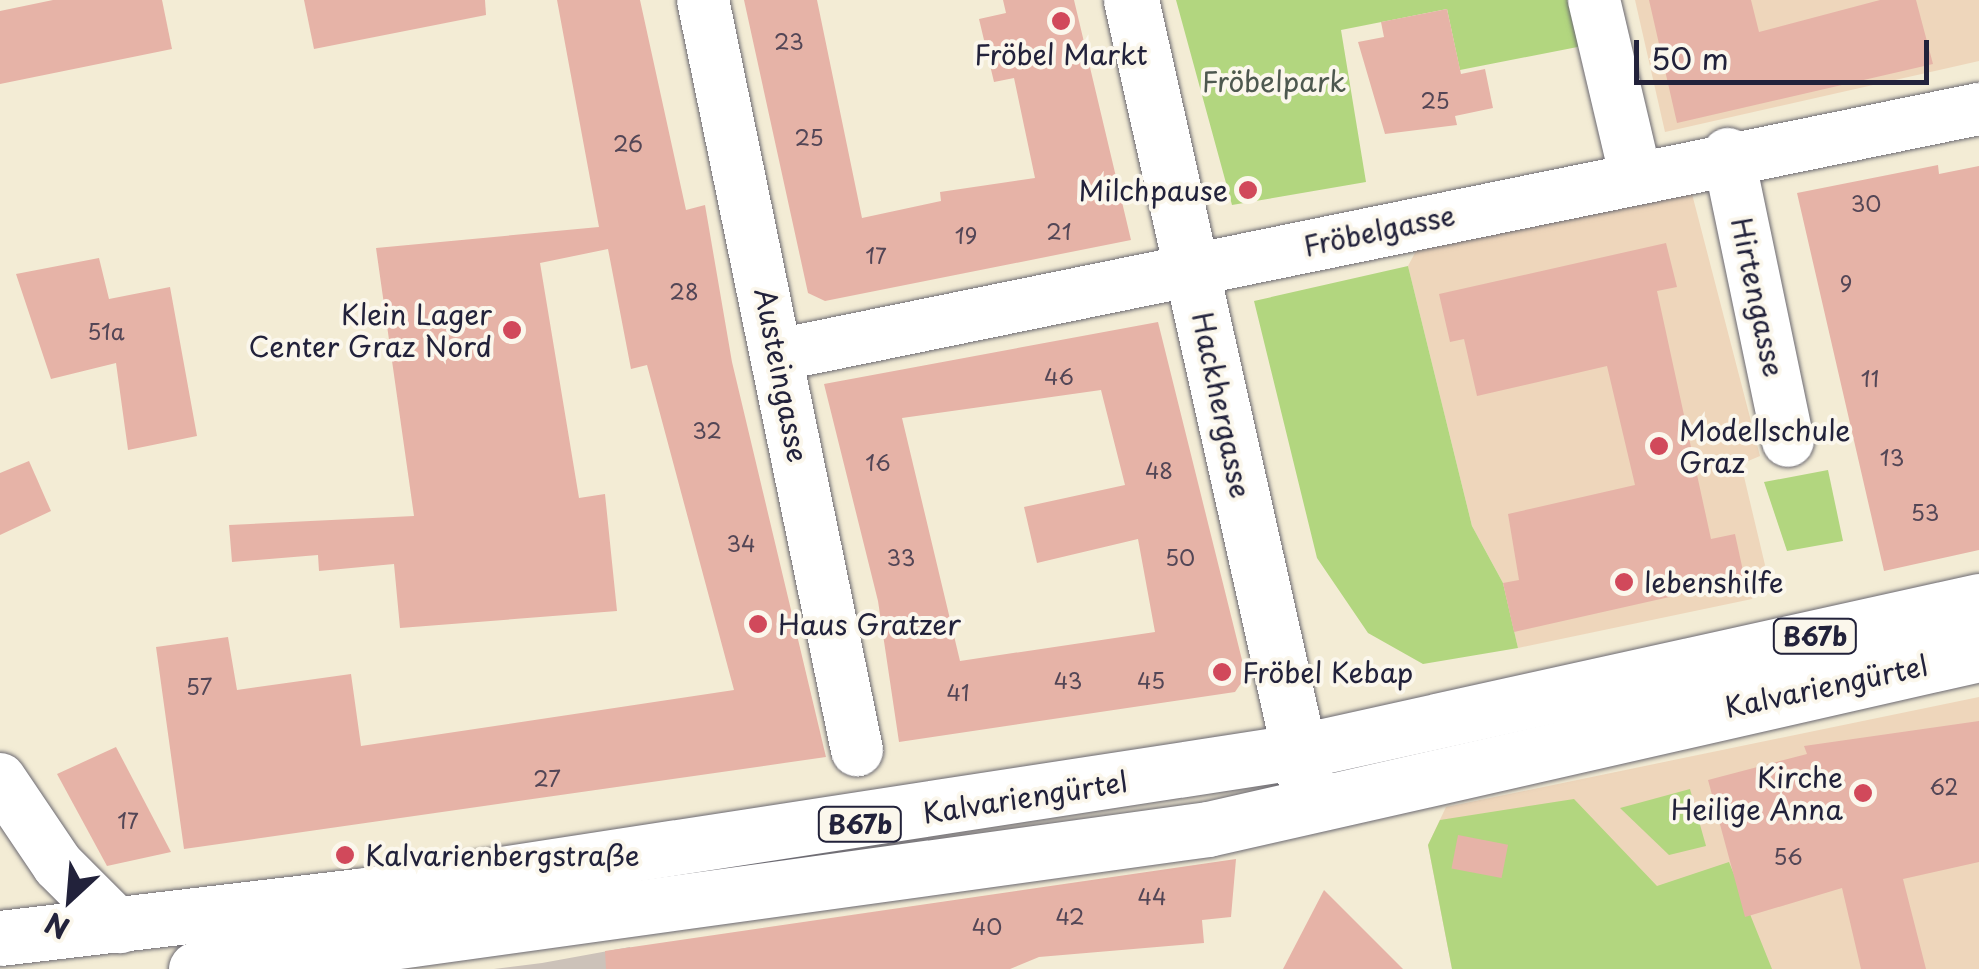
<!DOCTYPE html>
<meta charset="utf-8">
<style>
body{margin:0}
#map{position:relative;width:1979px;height:969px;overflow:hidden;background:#f3ecd5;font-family:"Playpen Sans",sans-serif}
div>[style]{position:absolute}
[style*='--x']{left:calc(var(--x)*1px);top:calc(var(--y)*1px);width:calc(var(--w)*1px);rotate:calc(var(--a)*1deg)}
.built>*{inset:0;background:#eed6bb}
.industrial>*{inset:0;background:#ccc2b9}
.green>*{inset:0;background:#b2d67f}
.building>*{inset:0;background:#e6b3a7;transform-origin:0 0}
.roads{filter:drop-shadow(0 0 2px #6b6971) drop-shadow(0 0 2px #6b6971)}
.minor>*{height:52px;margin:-26px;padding:0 26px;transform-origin:26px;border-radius:26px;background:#fff}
.major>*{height:55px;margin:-27.5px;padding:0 27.5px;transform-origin:27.5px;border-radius:27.5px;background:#fff}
.dots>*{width:28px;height:28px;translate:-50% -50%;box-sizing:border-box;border:5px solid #fbf7ec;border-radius:50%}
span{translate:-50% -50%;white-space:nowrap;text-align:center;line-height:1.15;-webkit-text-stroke:8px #fbf7ec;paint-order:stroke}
.number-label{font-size:22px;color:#534656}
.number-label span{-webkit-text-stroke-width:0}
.shield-label span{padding:2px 8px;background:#fbf7ec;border:2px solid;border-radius:8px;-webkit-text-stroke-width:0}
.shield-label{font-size:25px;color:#22223b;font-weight:700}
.poi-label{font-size:28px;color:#22223b}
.right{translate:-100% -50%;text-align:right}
.left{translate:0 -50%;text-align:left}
.park-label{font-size:28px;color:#4d584f}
.street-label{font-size:28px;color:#22223b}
.north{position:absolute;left:20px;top:849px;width:100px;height:100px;-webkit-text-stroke:8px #fbf7ec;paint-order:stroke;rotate:206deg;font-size:28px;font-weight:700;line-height:40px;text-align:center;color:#22223b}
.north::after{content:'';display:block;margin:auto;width:35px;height:45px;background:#22223b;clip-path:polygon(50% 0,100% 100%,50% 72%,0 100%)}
.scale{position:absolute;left:1634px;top:40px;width:295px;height:45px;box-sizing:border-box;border:5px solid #22223b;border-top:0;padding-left:12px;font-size:30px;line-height:35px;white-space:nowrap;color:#22223b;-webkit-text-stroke:8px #fbf7ec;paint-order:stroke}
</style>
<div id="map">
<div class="built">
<div style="clip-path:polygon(1635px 0,1979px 0,1979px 61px,1665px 132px)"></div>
<div style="clip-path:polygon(1691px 190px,1760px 456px,1741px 464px,1765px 565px,1752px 599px,1518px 648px,1503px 583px,1472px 526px,1408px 266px,1416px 251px)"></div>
<div style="clip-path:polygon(1979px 697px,1979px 969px,1452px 969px,1428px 845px,1446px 807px)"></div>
</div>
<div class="industrial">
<div style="clip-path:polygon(630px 947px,634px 969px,494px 969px,542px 963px)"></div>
</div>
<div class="green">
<div style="clip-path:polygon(1176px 0,1593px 0,1603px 42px,1460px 70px,1447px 9px,1341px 30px,1366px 182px,1232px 205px)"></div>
<div style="clip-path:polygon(1408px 266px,1472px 526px,1503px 583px,1518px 648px,1423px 664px,1368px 633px,1317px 558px,1254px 301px)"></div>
<div style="clip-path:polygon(1828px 470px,1843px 541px,1787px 551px,1764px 482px)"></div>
<div style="clip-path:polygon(1690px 789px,1706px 846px,1669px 855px,1620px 808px)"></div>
<div style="clip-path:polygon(1574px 799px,1657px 886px,1729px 862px,1772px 969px,1452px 969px,1428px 845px,1440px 820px)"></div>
</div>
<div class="building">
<div style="clip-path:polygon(53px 0,162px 0,172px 49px,0 84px,0 11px)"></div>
<div style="clip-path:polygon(304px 0,485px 0,486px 15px,314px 49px)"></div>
<div style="clip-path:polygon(557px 0,640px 0,686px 210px,705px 205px,732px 362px,826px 757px,184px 849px,156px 647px,228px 637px,237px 690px,351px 674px,361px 746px,734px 690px,647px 365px,631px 369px,608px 249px,540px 263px,579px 498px,605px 494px,617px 611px,400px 628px,394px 564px,319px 571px,318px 555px,232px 562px,229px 525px,414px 516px,376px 248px,599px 227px)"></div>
<div style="clip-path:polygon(744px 0,817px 0,862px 218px,941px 201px,940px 192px,1035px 178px,1014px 78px,994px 82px,979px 19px,1006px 13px,1003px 0,1074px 0,1131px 240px,825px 301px,808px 293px)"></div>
<div style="clip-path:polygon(1649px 0,1751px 0,1759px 32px,1880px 0,1916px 0,1933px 64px,1677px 123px)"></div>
<div style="clip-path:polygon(1447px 9px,1461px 74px,1485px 69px,1493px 108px,1455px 116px,1457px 125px,1385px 134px,1358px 42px,1384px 37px,1381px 22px)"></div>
<div style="clip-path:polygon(1938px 165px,1939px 174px,1979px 166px,1979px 550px,1884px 571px,1797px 193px)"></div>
<div style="clip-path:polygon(1666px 243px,1677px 287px,1657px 291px,1711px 539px,1735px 534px,1745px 580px,1514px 632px,1503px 583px,1519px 580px,1508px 514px,1635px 485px,1607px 366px,1477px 396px,1464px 339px,1450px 342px,1439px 294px)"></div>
<div style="clip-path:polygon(99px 258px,109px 299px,170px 287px,197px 436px,128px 450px,116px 363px,51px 379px,16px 274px)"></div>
<div style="clip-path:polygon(evenodd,1158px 322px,1246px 676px,1235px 692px,899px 742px,878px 601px,824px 384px,1158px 322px,1101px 390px,1125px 485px,1024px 507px,1037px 563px,1138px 539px,1155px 632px,960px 661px,902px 418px,1101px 390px)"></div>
<div style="clip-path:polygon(29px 461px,51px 511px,0 535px,0 473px)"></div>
<div style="clip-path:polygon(1979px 721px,1979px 862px,1903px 879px,1926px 969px,1861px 969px,1842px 888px,1745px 917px,1708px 780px,1807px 754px,1804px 746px)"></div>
<div style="clip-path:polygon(116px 747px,171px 852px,107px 866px,57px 774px)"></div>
<div style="left:1458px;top:835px;width:51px;height:34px;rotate:11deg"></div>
<div style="clip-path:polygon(1236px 859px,1231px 917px,1202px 920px,1204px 943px,1039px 957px,1010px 969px,606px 969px,605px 951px)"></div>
<div style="clip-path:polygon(1324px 890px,1403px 969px,1283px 969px)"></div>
</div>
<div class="roads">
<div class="minor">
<div style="--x:703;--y:0;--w:766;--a:78.4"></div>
<div style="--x:1594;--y:0;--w:178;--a:76.7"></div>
<div style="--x:1728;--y:154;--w:293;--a:78.2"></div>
<div style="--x:778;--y:355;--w:1226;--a:-11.58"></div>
<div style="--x:0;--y:779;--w:104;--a:56"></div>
<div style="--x:58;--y:865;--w:88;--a:45"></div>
</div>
<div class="major">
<div style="--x:1131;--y:0;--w:806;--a:77.39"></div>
<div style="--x:0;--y:938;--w:361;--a:-6.7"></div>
<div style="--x:359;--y:896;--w:953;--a:-8.75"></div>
<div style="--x:1301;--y:751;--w:694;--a:-12.48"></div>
<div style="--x:196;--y:969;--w:1022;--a:-7.88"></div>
<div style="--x:1208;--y:829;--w:791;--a:-12.79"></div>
</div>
</div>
<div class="dots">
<div style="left:1061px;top:21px;background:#d1495b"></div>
<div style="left:1248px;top:190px;background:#d1495b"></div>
<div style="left:512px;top:330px;background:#d1495b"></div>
<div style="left:1659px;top:446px;background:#d1495b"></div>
<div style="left:1624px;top:582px;background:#d1495b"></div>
<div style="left:758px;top:624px;background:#d1495b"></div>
<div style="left:1222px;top:672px;background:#d1495b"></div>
<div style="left:1863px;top:793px;background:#d1495b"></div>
<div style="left:345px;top:855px;background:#d1495b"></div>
</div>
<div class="number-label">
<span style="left:789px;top:41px">23</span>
<span style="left:1435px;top:100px">25</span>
<span style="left:809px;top:137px">25</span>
<span style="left:628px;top:143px">26</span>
<span style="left:1866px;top:203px">30</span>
<span style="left:1059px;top:231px">21</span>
<span style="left:966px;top:235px">19</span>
<span style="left:876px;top:255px">17</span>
<span style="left:1846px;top:283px">9</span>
<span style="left:684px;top:291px">28</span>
<span style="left:106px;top:331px">51a</span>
<span style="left:1059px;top:376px">46</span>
<span style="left:1870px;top:378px">11</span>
<span style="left:707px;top:430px">32</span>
<span style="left:1892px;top:457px">13</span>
<span style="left:878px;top:462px">16</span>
<span style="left:1159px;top:470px">48</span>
<span style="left:1925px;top:512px">53</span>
<span style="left:741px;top:543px">34</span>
<span style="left:901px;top:557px">33</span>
<span style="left:1180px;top:557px">50</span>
<span style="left:1068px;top:680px">43</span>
<span style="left:1151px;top:680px">45</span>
<span style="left:199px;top:686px">57</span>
<span style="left:958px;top:692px">41</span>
<span style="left:547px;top:778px">27</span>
<span style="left:1944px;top:786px">62</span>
<span style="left:128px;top:820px">17</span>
<span style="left:1788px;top:856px">56</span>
<span style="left:1152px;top:896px">44</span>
<span style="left:1070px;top:916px">42</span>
<span style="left:987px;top:926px">40</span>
</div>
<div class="shield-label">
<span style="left:1815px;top:636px">B67b</span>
<span style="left:860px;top:824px">B67b</span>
</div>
<div class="poi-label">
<span style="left:1061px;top:54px">Fröbel Markt</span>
<span class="right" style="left:1228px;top:190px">Milchpause</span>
<span class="right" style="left:492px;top:330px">Klein Lager<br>Center Graz Nord</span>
<span class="left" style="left:1679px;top:446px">Modellschule<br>Graz</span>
<span class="left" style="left:1644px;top:582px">lebenshilfe</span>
<span class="left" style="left:778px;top:624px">Haus Gratzer</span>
<span class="left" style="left:1242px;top:672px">Fröbel Kebap</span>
<span class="right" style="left:1843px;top:793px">Kirche<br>Heilige Anna</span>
<span class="left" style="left:365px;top:855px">Kalvarienbergstraße</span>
</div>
<div class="park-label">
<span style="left:1274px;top:81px">Fröbelpark</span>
</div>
<div class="street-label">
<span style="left:1379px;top:230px;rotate:-12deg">Fröbelgasse</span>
<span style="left:1758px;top:297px;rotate:78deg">Hirtengasse</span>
<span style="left:782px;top:375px;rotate:79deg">Austeingasse</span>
<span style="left:1222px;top:405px;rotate:78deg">Hackhergasse</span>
<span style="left:1826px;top:686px;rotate:-12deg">Kalvariengürtel</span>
<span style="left:1025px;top:797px;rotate:-9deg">Kalvariengürtel</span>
</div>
<div class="north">N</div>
<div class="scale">50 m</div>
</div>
